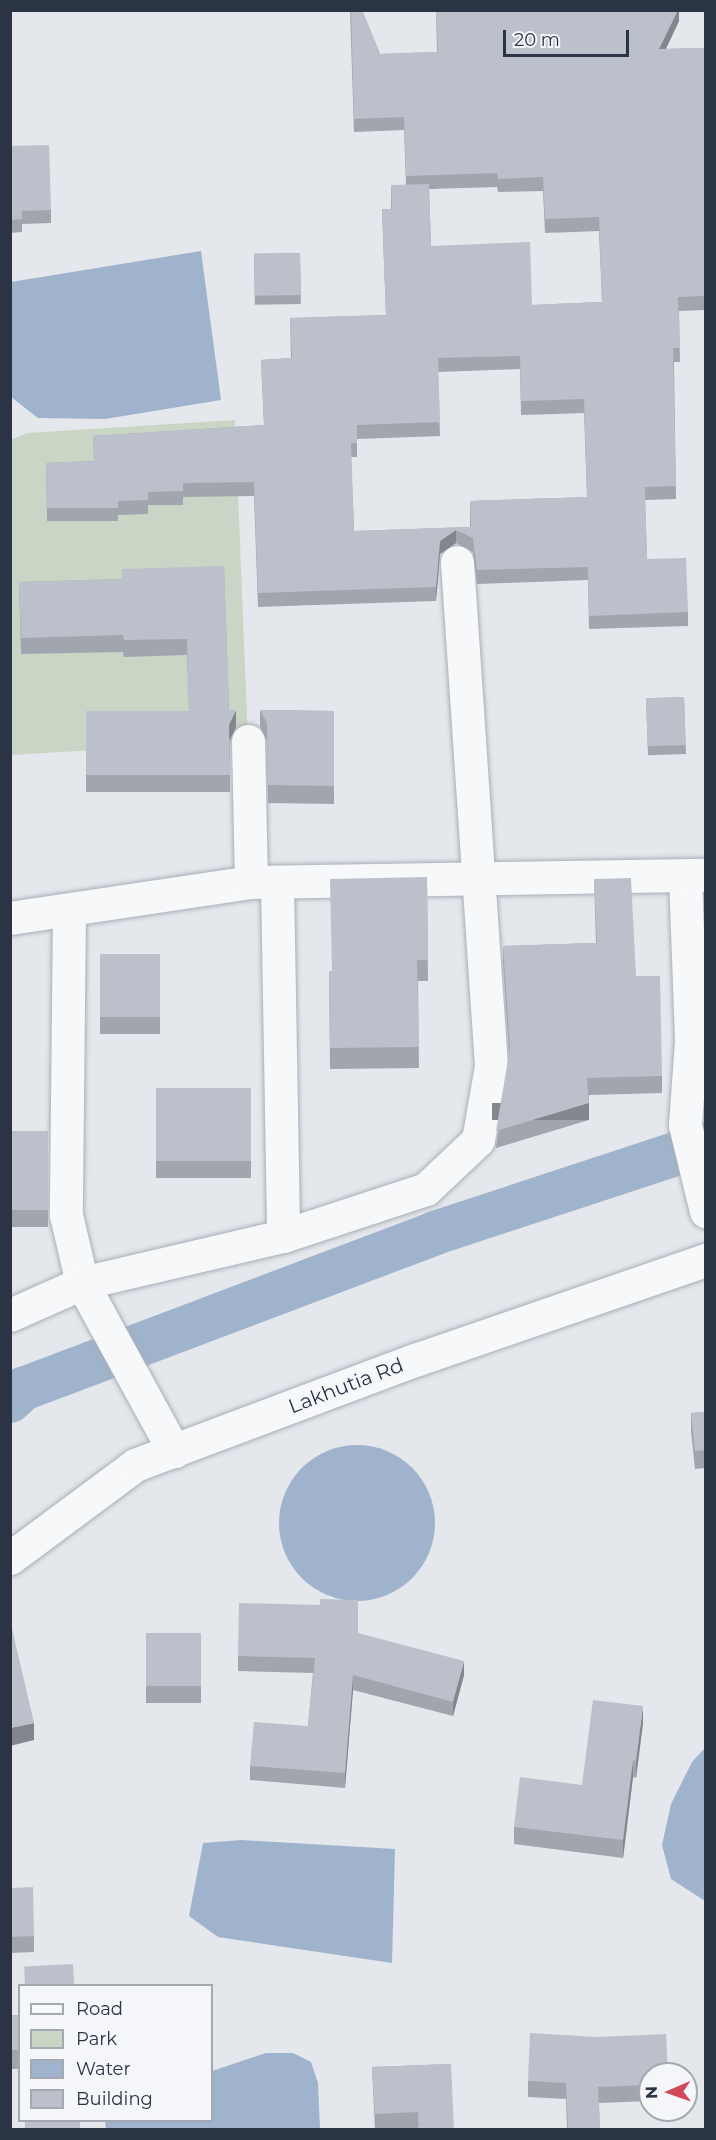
<!DOCTYPE html>
<style>
body{margin:0}
#map{position:relative;width:716px;height:2140px;overflow:hidden;background:#e4e7ec;font-family:Montserrat,sans-serif}
div>[style]{position:absolute}
[style*='--x']{left:calc(var(--x)*1px);top:calc(var(--y)*1px);width:calc(var(--w)*1px);rotate:calc(var(--a)*1deg)}
.green>*{inset:0;background:#c9d6c5}
.water>*{inset:0;background:#9fb4cc}
.round{border-radius:50%}
.canal>*{height:44px;margin:-22px;padding:0 22px;transform-origin:22px;border-radius:22px;background:#9fb4cc}
.roads{filter:drop-shadow(0 0 2px #a9aeb7) drop-shadow(0 0 2px #a9aeb7)}
.minor>*{height:33px;margin:-16.5px;padding:0 16.5px;transform-origin:16.5px;border-radius:16.5px;background:#f7f8fa}
.tertiary>*{height:33px;margin:-16.5px;padding:0 16.5px;transform-origin:16.5px;border-radius:16.5px;background:#f7f8fa}
.wall>*{inset:0;background:#a1a5ae;transform-origin:0 0}
.shaded-wall>*{inset:0;background:#83868d;transform-origin:0 0}
.building>*{inset:0;background:#bbc0ca;transform-origin:0 0}
span{translate:-50% -50%;white-space:nowrap;text-align:center;line-height:1.15;-webkit-text-stroke:4.5px #f4f6f9;paint-order:stroke}
.street-label{font-size:20px;color:#2b3445}
.frame{position:absolute;inset:0;border:12px solid #2b3445;pointer-events:none}
.legend{position:absolute;left:18px;top:1984px;width:195px;height:138px;box-sizing:border-box;background:#f4f6f9;border:2px solid #a4a8b1;margin:0;padding:8px 10px;list-style:none;font-size:18px;color:#2b3445}
.legend li{display:flex;align-items:center;gap:12px;height:30px}
.legend b{width:30px;border:2px solid #a4a8b1}
.north{position:absolute;left:638px;top:2062px;width:60px;height:60px;box-sizing:border-box;background:#f4f6f9;border:2px solid #a4a8b1;border-radius:50%;rotate:268deg;font-size:16px;font-weight:700;line-height:24px;text-align:center;color:#2b3445}
.north::after{content:'';display:block;margin:auto;width:21px;height:27px;background:#d1495b;clip-path:polygon(50% 0,100% 100%,50% 72%,0 100%)}
.scale{position:absolute;left:503px;top:30px;width:126px;height:27px;box-sizing:border-box;border:3px solid #2b3445;border-top:0;padding-left:8px;font-size:18px;line-height:21px;white-space:nowrap;color:#2b3445;-webkit-text-stroke:4px #f4f6f9;paint-order:stroke}
</style>
<div id="map">
<div class="green">
<div style="clip-path:polygon(235px 420px,248px 741px,11px 755px,11px 440px,27px 433px)"></div>
</div>
<div class="water">
<div style="clip-path:polygon(201px 251px,221px 400px,105px 419px,38px 418px,11px 397px,11px 282px)"></div>
<div class="round" style="left:279px;top:1445px;width:156px;height:156px"></div>
<div style="clip-path:polygon(705px 1748px,705px 1901px,671px 1879px,662px 1845px,671px 1804px,692px 1762px)"></div>
<div style="clip-path:polygon(241px 1840px,395px 1849px,392px 1963px,218px 1937px,189px 1916px,203px 1843px)"></div>
<div style="clip-path:polygon(266px 2053px,293px 2053px,311px 2062px,318px 2083px,320px 2129px,106px 2129px,105px 2121px,212px 2120px,212px 2071px)"></div>
</div>
<div class="canal">
<div style="--x:10;--y:1401;--w:18;--a:-43"></div>
<div style="--x:23;--y:1389;--w:441;--a:-20.7"></div>
<div style="--x:435;--y:1233;--w:285;--a:-18.2"></div>
</div>
<div class="roads">
<div class="minor">
<div style="--x:248;--y:741;--w:141;--a:88.8"></div>
<div style="--x:685;--y:876;--w:165;--a:87.9"></div>
<div style="--x:691;--y:1041;--w:84;--a:94.1"></div>
<div style="--x:685;--y:1125;--w:89;--a:76.3"></div>
<div style="--x:277;--y:882;--w:354;--a:89"></div>
<div style="--x:69;--y:910;--w:305;--a:90.6"></div>
<div style="--x:66;--y:1215;--w:70;--a:76.8"></div>
<div style="--x:82;--y:1283;--w:192;--a:61.3"></div>
<div style="--x:10;--y:918;--w:244;--a:-8.5"></div>
<div style="--x:251;--y:882;--w:455;--a:-0.9"></div>
<div style="--x:10;--y:1315;--w:79;--a:-24"></div>
<div style="--x:82;--y:1283;--w:206;--a:-13.2"></div>
<div style="--x:283;--y:1236;--w:151;--a:-18.2"></div>
<div style="--x:426;--y:1189;--w:71;--a:-43.3"></div>
<div style="--x:478;--y:1140;--w:75;--a:-80"></div>
<div style="--x:491;--y:1066;--w:505;--a:-93.86"></div>
</div>
<div class="tertiary">
<div style="--x:10;--y:1558;--w:156;--a:-36.6"></div>
<div style="--x:135;--y:1465;--w:299;--a:-20.6"></div>
<div style="--x:415;--y:1360;--w:308;--a:-19"></div>
</div>
</div>
<div class="wall">
<div style="clip-path:polygon(evenodd,350px 10px,362px 10px,380px 54px,437px 52px,436px 10px,679px 10px,679px 21px,666px 49px,705px 48px,705px 310px,679px 311px,680px 362px,674px 362px,676px 499px,645px 500px,647px 559px,688px 612px,688px 626px,589px 629px,588px 580px,477px 584px,473px 552px,456px 543px,440px 554px,436px 601px,258px 607px,254px 496px,183px 497px,183px 505px,148px 505px,148px 514px,118px 515px,118px 521px,47px 521px,46px 463px,94px 461px,93px 436px,264px 425px,261px 360px,291px 358px,290px 318px,386px 315px,382px 209px,391px 209px,391px 185px,406px 185px,404px 130px,354px 132px,350px 10px,497px 187px,498px 192px,543px 191px,545px 233px,599px 231px,602px 302px,532px 305px,431px 246px,429px 189px,497px 187px,350px 10px,520px 369px,521px 415px,584px 413px,587px 497px,470px 501px,470px 527px,354px 531px,351px 457px,357px 457px,357px 439px,440px 436px,438px 372px,520px 369px)"></div>
<div style="clip-path:polygon(10px 146px,51px 210px,51px 223px,22px 224px,22px 232px,10px 233px)"></div>
<div style="left:300px;top:253px;width:51px;height:46px;rotate:89deg"></div>
<div style="clip-path:polygon(224px 566px,229px 710px,236px 727px,230px 741px,230px 792px,86px 792px,86px 711px,189px 711px,187px 655px,124px 657px,123px 652px,21px 654px,19px 582px,122px 579px)"></div>
<div style="left:684px;top:697px;width:57px;height:38px;rotate:88deg"></div>
<div style="clip-path:polygon(260px 710px,334px 711px,334px 804px,268px 803px,267px 741px,260px 727px)"></div>
<div style="clip-path:polygon(427px 877px,428px 981px,418px 981px,419px 1068px,330px 1069px,329px 972px,332px 971px)"></div>
<div style="clip-path:polygon(594px 879px,636px 976px,662px 1076px,662px 1093px,589px 1095px,589px 1120px,496px 1148px,509px 1053px,503px 963px,503px 946px,596px 943px)"></div>
<div style="left:160px;top:954px;width:80px;height:60px;rotate:90deg"></div>
<div style="left:251px;top:1088px;width:90px;height:95px;rotate:90deg"></div>
<div style="left:10px;top:1131px;width:38px;height:96px"></div>
<div style="clip-path:polygon(705px 1412px,705px 1468px,695px 1469px,691px 1431px,691px 1413px)"></div>
<div style="left:146px;top:1633px;width:55px;height:70px"></div>
<div style="clip-path:polygon(358px 1633px,464px 1675px,453px 1716px,353px 1690px,345px 1788px,250px 1780px,250px 1766px,308px 1726px,313px 1673px,238px 1671px,238px 1656px)"></div>
<div style="clip-path:polygon(643px 1723px,636px 1778px,633px 1777px,623px 1858px,514px 1844px,514px 1827px,582px 1785px)"></div>
<div style="clip-path:polygon(10px 1843px,11px 1888px,34px 1936px,34px 1952px,10px 1953px)"></div>
<div style="left:20px;top:2015px;width:54px;height:10px;rotate:90deg"></div>
<div style="clip-path:polygon(451px 2064px,418px 2128px,375px 2130px,372px 2067px)"></div>
<div style="clip-path:polygon(650px 2074px,650px 2101px,599px 2103px,600px 2130px,567px 2130px,566px 2099px,528px 2097px,528px 2081px)"></div>
</div>
<div class="shaded-wall">
<div style="clip-path:polygon(678px 10px,679px 10px,679px 21px,659px 63px,659px 49px)"></div>
<div style="clip-path:polygon(456px 530px,456px 543px,440px 554px,436px 601px,436px 587px,440px 541px)"></div>
<div style="clip-path:polygon(236px 710px,236px 727px,229px 741px,229px 725px)"></div>
<div style="left:589px;top:1103px;width:17px;height:97px;rotate:90deg"></div>
<div style="clip-path:polygon(464px 1661px,464px 1675px,453px 1716px,453px 1702px)"></div>
<div style="clip-path:polygon(353px 1675px,353px 1690px,345px 1788px,345px 1773px)"></div>
<div style="clip-path:polygon(643px 1706px,643px 1723px,636px 1778px,636px 1761px)"></div>
<div style="clip-path:polygon(34px 1723px,34px 1740px,10px 1746px,10px 1728px)"></div>
<div style="clip-path:polygon(633px 1760px,633px 1777px,623px 1858px,623px 1840px)"></div>
</div>
<div class="building">
<div style="clip-path:polygon(evenodd,351px 10px,362px 10px,380px 54px,438px 52px,436px 10px,678px 10px,659px 49px,705px 48px,705px 296px,678px 297px,680px 348px,673px 348px,676px 486px,645px 487px,647px 559px,686px 558px,688px 612px,589px 616px,588px 567px,477px 570px,473px 538px,456px 530px,440px 541px,436px 587px,258px 593px,254px 482px,183px 483px,183px 491px,148px 492px,148px 500px,118px 501px,118px 508px,47px 508px,46px 463px,94px 461px,93px 436px,264px 425px,261px 360px,292px 358px,290px 318px,386px 315px,382px 209px,392px 209px,391px 185px,429px 184px,431px 246px,530px 242px,532px 305px,602px 302px,599px 217px,545px 219px,543px 177px,498px 179px,497px 173px,406px 176px,404px 117px,354px 119px,351px 10px,520px 356px,521px 401px,584px 399px,587px 497px,470px 501px,471px 527px,354px 531px,351px 443px,357px 443px,357px 425px,440px 422px,438px 358px,520px 356px)"></div>
<div style="clip-path:polygon(49px 145px,51px 210px,22px 211px,22px 219px,10px 220px,10px 146px)"></div>
<div style="left:300px;top:253px;width:42px;height:46px;rotate:89deg"></div>
<div style="clip-path:polygon(224px 566px,229px 710px,236px 710px,229px 725px,230px 775px,86px 775px,86px 711px,189px 711px,187px 639px,124px 640px,123px 635px,21px 638px,19px 582px,122px 579px,122px 569px)"></div>
<div style="left:684px;top:697px;width:48px;height:38px;rotate:88deg"></div>
<div style="clip-path:polygon(260px 710px,334px 711px,334px 786px,268px 785px,267px 723px)"></div>
<div style="clip-path:polygon(427px 877px,428px 960px,417px 960px,419px 1047px,330px 1048px,329px 972px,332px 971px,330px 879px)"></div>
<div style="clip-path:polygon(631px 878px,636px 976px,660px 976px,662px 1076px,587px 1078px,589px 1103px,496px 1131px,510px 1048px,503px 946px,597px 943px,594px 879px)"></div>
<div style="left:160px;top:954px;width:63px;height:60px;rotate:90deg"></div>
<div style="left:251px;top:1088px;width:73px;height:95px;rotate:90deg"></div>
<div style="left:10px;top:1131px;width:38px;height:79px"></div>
<div style="clip-path:polygon(705px 1412px,705px 1450px,695px 1451px,691px 1413px)"></div>
<div style="clip-path:polygon(320px 1599px,358px 1600px,358px 1633px,464px 1661px,453px 1702px,353px 1675px,345px 1773px,250px 1766px,254px 1722px,308px 1726px,315px 1658px,238px 1656px,239px 1603px,320px 1605px)"></div>
<div style="clip-path:polygon(10px 1620px,34px 1723px,10px 1728px)"></div>
<div style="left:146px;top:1633px;width:55px;height:53px"></div>
<div style="clip-path:polygon(593px 1700px,643px 1706px,636px 1761px,633px 1760px,623px 1840px,514px 1827px,520px 1777px,582px 1785px)"></div>
<div style="clip-path:polygon(10px 1843px,11px 1888px,33px 1887px,34px 1936px,10px 1937px)"></div>
<div style="left:73px;top:1964px;width:22px;height:49px;rotate:87deg"></div>
<div style="left:20px;top:2015px;width:35px;height:10px;rotate:90deg"></div>
<div style="clip-path:polygon(530px 2033px,596px 2037px,666px 2034px,668px 2074px,650px 2074px,650px 2085px,598px 2087px,600px 2130px,568px 2130px,566px 2083px,528px 2081px)"></div>
<div style="clip-path:polygon(451px 2064px,454px 2130px,419px 2130px,418px 2112px,375px 2114px,372px 2067px)"></div>
<div style="left:25px;top:2121px;width:55px;height:9px"></div>
</div>
<div class="street-label">
<span style="left:346px;top:1386px;rotate:-21deg">Lakhutia Rd</span>
</div>
<div class="frame"></div>
<ul class="legend">
<li><b style="height:8px;background:#f7f8fa"></b>Road</li>
<li><b style="height:16px;background:#c9d6c5"></b>Park</li>
<li><b style="height:16px;background:#9fb4cc"></b>Water</li>
<li><b style="height:16px;background:#bbc0ca"></b>Building</li>
</ul>
<div class="north">N</div>
<div class="scale">20 m</div>
</div>
